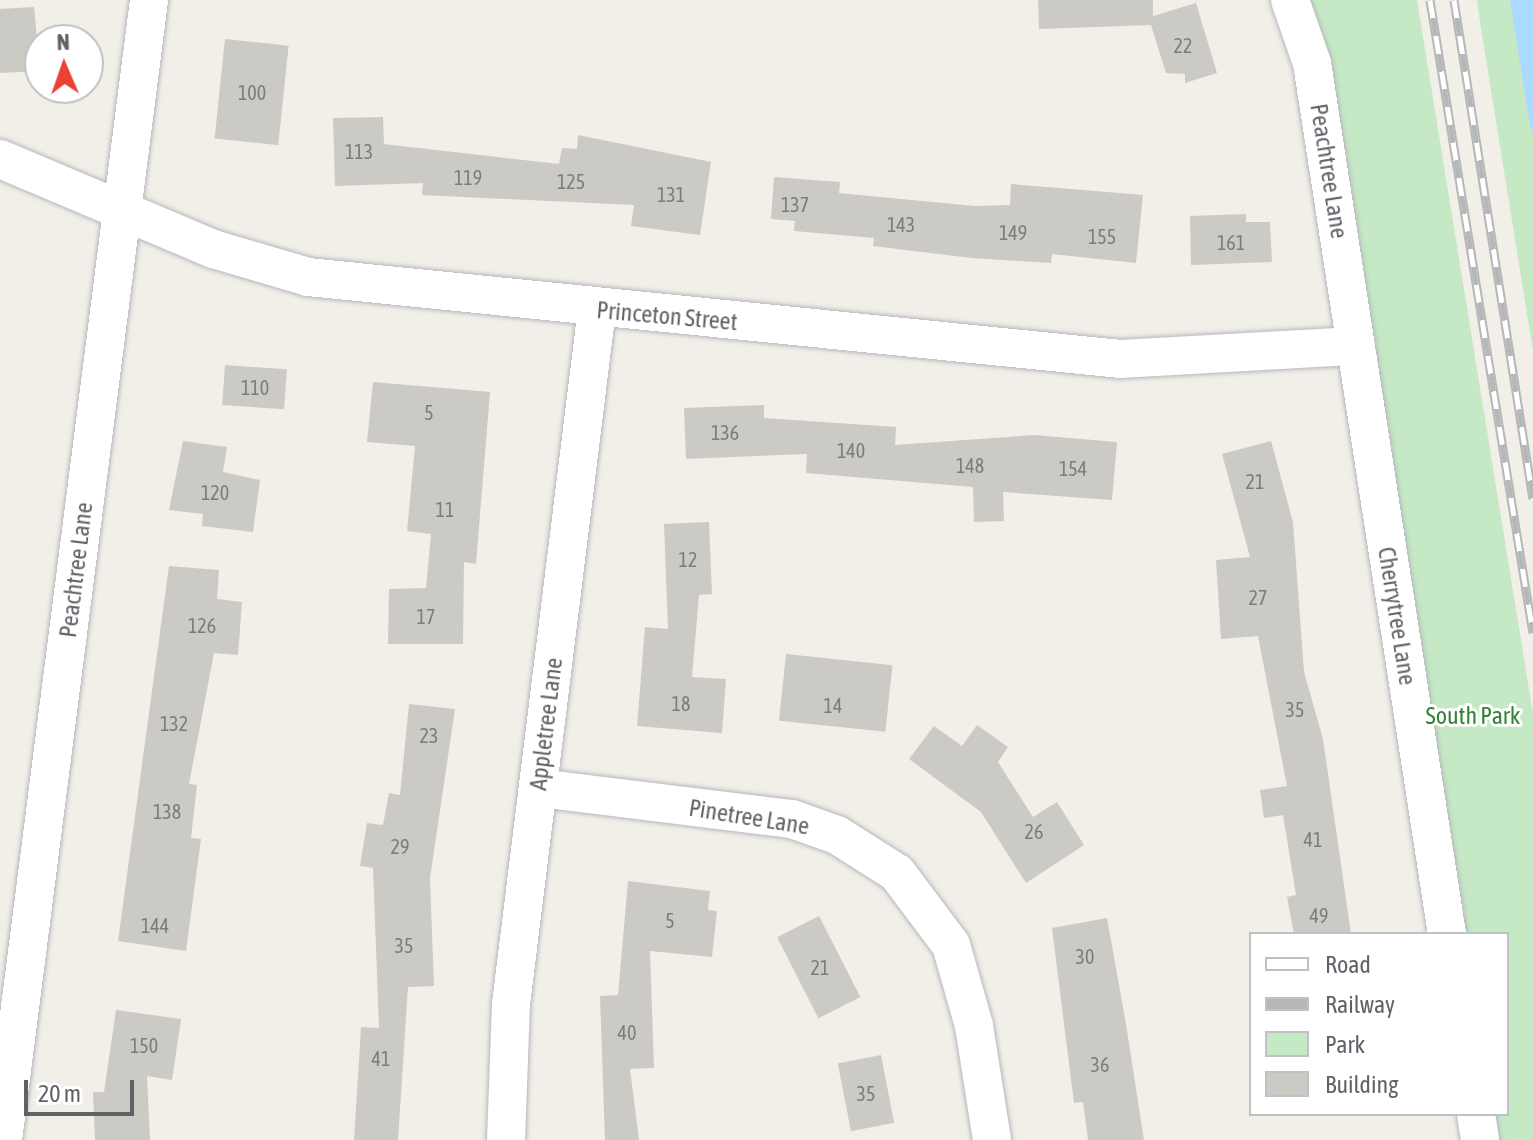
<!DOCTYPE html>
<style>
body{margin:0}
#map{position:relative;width:1533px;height:1140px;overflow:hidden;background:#f1efe8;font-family:"Asap Condensed",sans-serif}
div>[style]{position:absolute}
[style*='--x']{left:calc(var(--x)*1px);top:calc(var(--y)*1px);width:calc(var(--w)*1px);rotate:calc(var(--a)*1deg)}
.green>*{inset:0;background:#c5e8c5}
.water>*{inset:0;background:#aadaff}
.building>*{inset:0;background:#cccac5;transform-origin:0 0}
.roads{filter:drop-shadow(0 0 2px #b5b8bc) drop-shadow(0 0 2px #b5b8bc)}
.minor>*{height:38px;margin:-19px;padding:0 19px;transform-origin:19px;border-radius:19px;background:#fff}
.rail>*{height:9px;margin-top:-4.5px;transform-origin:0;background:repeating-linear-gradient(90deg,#fff 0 18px,#b6b7b8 0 36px);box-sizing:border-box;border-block:2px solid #b6b7b8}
span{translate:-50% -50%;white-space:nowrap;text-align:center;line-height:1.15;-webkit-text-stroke:6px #fff;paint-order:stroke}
.number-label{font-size:20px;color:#7a7d7f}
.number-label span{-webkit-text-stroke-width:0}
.street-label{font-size:24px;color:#5f6368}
.park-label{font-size:24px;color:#348238}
.legend{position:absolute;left:1249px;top:932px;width:260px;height:184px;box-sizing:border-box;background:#fff;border:2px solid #bfc1c3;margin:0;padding:10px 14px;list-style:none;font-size:24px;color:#5f6368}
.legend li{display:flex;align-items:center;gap:16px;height:40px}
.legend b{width:40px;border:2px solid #bfc1c3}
.north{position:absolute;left:24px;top:24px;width:80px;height:80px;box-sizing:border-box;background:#fff;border:2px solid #bfc1c3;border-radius:50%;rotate:358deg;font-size:22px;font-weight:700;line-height:32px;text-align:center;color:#5f6368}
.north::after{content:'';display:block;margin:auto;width:28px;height:36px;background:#ea4335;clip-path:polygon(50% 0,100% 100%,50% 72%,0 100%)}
.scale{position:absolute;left:24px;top:1080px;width:110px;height:36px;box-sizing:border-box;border:4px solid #5f6368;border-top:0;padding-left:10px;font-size:24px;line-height:28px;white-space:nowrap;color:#5f6368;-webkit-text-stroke:6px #fff;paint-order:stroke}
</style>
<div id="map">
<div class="green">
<div style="clip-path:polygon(1290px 0,1417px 0,1533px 714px,1533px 1140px,1480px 1140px,1476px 1114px,1507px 1114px,1507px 934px,1447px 934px)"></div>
<div style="clip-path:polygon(1477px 0,1533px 0,1533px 351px,1480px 22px)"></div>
</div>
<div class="water">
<div style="clip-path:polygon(1510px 0,1533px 0,1533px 132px,1530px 125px)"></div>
</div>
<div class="building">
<div style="clip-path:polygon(1038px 0,1153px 0,1153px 16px,1196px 3px,1217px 73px,1185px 83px,1185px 74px,1166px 73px,1151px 25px,1039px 29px)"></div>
<div style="clip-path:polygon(34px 7px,40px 71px,0 73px,0 9px)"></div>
<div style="left:225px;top:39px;width:64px;height:100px;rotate:6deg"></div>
<div style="clip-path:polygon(383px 117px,384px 144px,559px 164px,562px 148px,577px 149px,578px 135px,711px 162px,700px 235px,631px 226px,634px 205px,422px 195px,423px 183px,335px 186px,333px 118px)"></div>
<div style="clip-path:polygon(774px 177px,840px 182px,839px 193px,974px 206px,1010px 205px,1011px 184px,1143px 195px,1136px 263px,1052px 254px,1051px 263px,971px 258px,873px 246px,874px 238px,794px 231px,795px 221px,771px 219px)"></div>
<div style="clip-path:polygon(1246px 214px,1246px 222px,1270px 222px,1272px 262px,1191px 265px,1190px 216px)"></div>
<div style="left:225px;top:365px;width:62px;height:40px;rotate:4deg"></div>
<div style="clip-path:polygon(373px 382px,490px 392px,476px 564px,464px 562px,463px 644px,388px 644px,389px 589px,426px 588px,431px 534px,407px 531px,415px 446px,367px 442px)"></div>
<div style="clip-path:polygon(764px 405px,764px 418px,896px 427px,895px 445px,1034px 435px,1117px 442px,1112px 500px,1003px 492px,1004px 521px,974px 522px,973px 487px,806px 473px,807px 454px,686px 459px,684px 408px)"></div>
<div style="clip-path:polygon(183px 441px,227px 447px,223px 472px,260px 480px,253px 532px,202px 526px,203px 514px,169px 510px)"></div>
<div style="clip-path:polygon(1271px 441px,1293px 522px,1304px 672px,1323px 739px,1351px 934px,1294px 934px,1287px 897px,1296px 895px,1283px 815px,1264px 818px,1260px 790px,1287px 786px,1258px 636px,1221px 639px,1216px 560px,1250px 557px,1222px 454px)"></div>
<div style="clip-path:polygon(709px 522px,712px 594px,699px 595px,692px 677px,726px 679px,722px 733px,637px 726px,645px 627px,668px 629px,664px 524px)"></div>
<div style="clip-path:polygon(169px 566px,219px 570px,217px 599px,242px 602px,238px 655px,214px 653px,189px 784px,197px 785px,191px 838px,201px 839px,186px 951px,118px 941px)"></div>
<div style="left:786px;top:654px;width:107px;height:67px;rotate:6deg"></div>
<div style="clip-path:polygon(409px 704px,455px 709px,430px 878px,434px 986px,408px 987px,398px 1140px,354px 1140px,361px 1027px,379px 1028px,373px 868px,360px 866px,367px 823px,383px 825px,389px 793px,400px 795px)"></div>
<div style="clip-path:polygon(977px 725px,1008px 747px,998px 762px,1033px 817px,1057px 802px,1084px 845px,1026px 883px,981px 812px,909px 759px,934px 726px,962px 746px)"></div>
<div style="clip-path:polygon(628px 881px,710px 891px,708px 910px,717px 911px,712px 957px,650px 951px,654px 1068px,630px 1069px,639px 1140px,605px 1140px,600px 996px,618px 995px)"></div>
<div style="left:819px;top:916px;width:91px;height:47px;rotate:63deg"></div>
<div style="clip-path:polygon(1107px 918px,1126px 1024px,1144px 1140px,1088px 1140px,1083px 1102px,1074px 1103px,1052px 928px)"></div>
<div style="clip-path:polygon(116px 1010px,181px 1019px,172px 1080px,147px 1076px,150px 1140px,95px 1140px,93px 1092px,104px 1092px)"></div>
<div style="left:881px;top:1055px;width:69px;height:44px;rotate:79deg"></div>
</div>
<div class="roads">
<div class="minor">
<div style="--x:1290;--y:0;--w:67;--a:70.8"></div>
<div style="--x:1312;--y:63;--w:881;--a:81.19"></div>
<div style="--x:0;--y:159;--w:231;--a:22.9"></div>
<div style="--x:213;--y:249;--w:99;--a:16.4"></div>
<div style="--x:308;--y:277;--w:817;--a:5.76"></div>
<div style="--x:1121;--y:359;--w:234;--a:-3.2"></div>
<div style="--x:539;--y:788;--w:255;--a:7"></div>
<div style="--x:792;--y:819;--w:48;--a:19.6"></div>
<div style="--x:837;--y:835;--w:71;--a:32.3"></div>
<div style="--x:897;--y:873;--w:90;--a:53.1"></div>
<div style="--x:951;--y:945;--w:84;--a:74.1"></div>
<div style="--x:974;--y:1026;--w:115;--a:81"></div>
<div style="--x:1476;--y:1114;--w:26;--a:81"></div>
<div style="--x:3;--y:1140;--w:1149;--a:-82.7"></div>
<div style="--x:506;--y:1140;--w:136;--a:-87.9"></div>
<div style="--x:511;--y:1004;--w:700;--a:-82.95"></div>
</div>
</div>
<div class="rail">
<div style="--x:1430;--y:0;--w:641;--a:80.76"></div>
<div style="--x:1454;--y:0;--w:505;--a:81"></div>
</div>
<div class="number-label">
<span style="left:1183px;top:45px">22</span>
<span style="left:252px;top:92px">100</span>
<span style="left:359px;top:151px">113</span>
<span style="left:468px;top:177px">119</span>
<span style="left:571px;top:181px">125</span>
<span style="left:671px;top:194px">131</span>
<span style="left:795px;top:204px">137</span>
<span style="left:901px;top:224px">143</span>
<span style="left:1013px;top:232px">149</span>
<span style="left:1102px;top:236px">155</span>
<span style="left:1231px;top:242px">161</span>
<span style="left:255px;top:387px">110</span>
<span style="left:429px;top:412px">5</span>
<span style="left:725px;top:432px">136</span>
<span style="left:851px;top:450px">140</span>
<span style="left:970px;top:465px">148</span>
<span style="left:1073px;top:468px">154</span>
<span style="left:1255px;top:481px">21</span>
<span style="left:215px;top:492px">120</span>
<span style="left:445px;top:509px">11</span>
<span style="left:688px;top:559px">12</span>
<span style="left:1258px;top:597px">27</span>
<span style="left:426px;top:616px">17</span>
<span style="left:202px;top:625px">126</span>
<span style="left:681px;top:703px">18</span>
<span style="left:833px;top:705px">14</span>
<span style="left:1295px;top:709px">35</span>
<span style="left:174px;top:723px">132</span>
<span style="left:429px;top:735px">23</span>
<span style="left:167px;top:811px">138</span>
<span style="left:1034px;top:831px">26</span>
<span style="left:1313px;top:839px">41</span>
<span style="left:400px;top:846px">29</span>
<span style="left:1319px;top:915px">49</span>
<span style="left:670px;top:920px">5</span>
<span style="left:155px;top:925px">144</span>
<span style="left:404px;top:945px">35</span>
<span style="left:1085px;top:956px">30</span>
<span style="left:820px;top:967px">21</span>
<span style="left:627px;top:1032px">40</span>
<span style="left:144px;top:1045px">150</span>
<span style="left:381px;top:1058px">41</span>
<span style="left:1100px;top:1064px">36</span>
<span style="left:866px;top:1093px">35</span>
</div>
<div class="street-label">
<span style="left:1329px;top:171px;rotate:81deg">Peachtree Lane</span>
<span style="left:667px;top:316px;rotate:5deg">Princeton Street</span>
<span style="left:76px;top:570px;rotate:-83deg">Peachtree Lane</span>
<span style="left:1397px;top:616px;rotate:81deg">Cherrytree Lane</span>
<span style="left:546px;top:724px;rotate:-83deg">Appletree Lane</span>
<span style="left:749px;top:817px;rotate:9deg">Pinetree Lane</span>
</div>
<div class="park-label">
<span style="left:1473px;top:716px">South Park</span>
</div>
<ul class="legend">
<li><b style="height:10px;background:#fff"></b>Road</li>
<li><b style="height:10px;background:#b6b7b8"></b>Railway</li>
<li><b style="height:22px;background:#c5e8c5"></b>Park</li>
<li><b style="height:22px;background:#cccac5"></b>Building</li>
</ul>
<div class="north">N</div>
<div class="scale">20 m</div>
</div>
